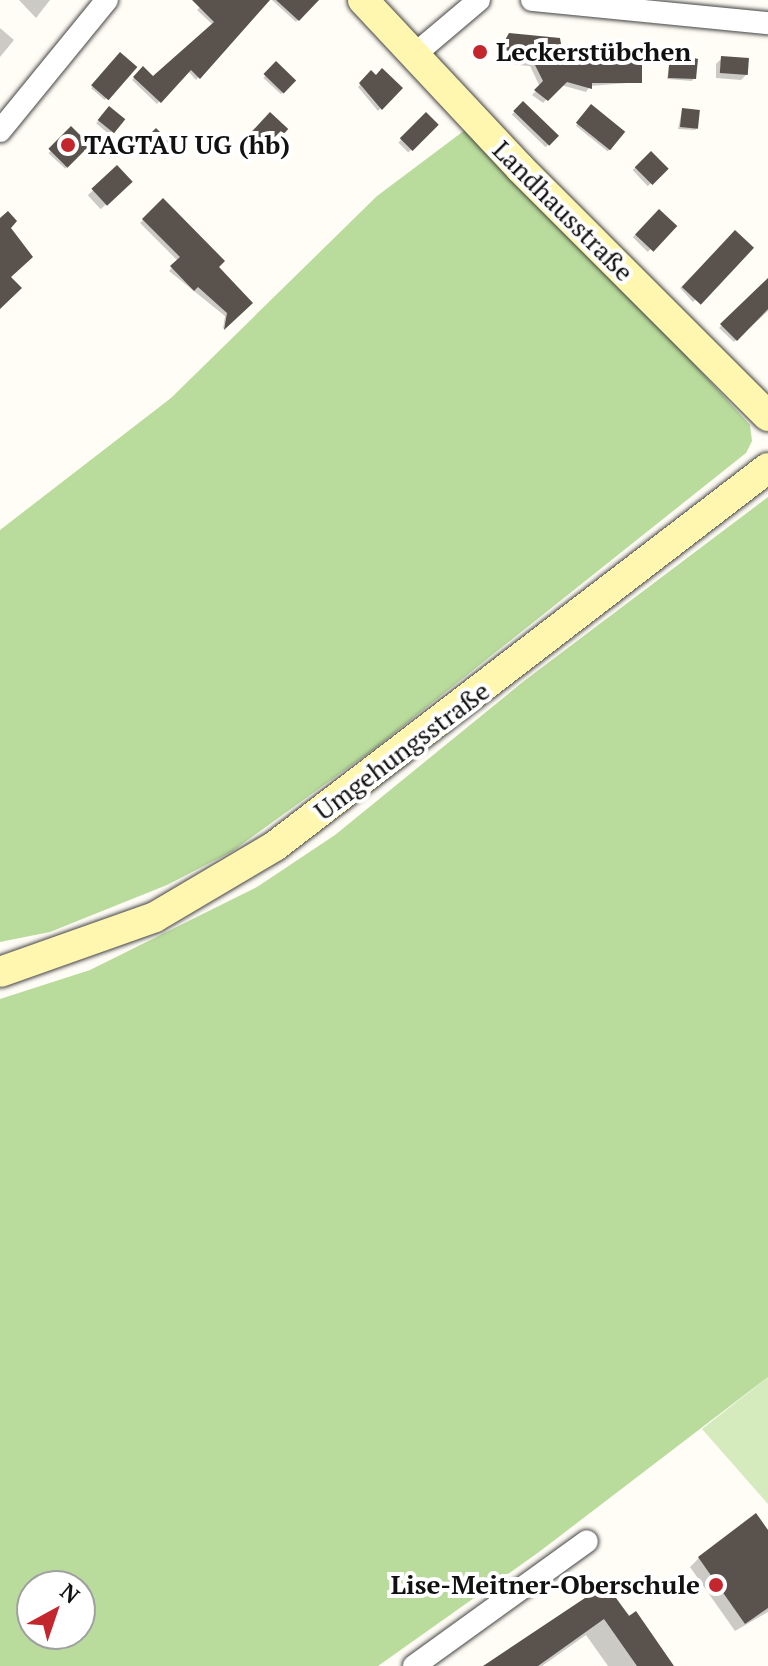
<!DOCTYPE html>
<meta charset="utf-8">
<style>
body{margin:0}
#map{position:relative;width:768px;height:1666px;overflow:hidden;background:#fffdf5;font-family:"PT Serif",serif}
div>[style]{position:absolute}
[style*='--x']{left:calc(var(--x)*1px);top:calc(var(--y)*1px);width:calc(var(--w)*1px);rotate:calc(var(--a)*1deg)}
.green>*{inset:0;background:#d5ebbd}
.forest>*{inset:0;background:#b9dc9c}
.shadow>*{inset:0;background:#0003;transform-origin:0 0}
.building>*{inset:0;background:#5a524d;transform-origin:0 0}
.roads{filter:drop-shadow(0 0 2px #444) drop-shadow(0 0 2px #444)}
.street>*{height:22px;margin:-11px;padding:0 11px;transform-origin:11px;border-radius:11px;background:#fff}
.secondary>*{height:30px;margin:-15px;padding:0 15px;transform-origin:15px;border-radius:15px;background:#fff6b0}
.dots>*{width:22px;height:22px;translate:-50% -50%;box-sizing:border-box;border:4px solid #fff;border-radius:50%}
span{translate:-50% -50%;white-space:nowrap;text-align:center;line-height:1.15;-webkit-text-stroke:8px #fff;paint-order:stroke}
.poi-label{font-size:26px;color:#111;font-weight:700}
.left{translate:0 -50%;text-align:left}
.right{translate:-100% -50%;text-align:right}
.street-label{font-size:26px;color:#111}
.north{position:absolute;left:16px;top:1570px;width:80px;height:80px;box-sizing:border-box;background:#fff;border:2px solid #a0a0a0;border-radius:50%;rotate:40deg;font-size:22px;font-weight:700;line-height:32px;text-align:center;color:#111}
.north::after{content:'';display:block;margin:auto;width:28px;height:36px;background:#c4262e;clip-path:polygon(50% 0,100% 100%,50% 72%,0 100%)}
</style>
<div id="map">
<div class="green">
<div style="clip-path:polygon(768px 1377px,768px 1504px,702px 1429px)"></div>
</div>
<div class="forest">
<div style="clip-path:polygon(465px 130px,628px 292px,750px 425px,752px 441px,746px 453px,374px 749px,231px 852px,167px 885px,50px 932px,0 942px,0 530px,171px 398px,377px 196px)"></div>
<div style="clip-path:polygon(evenodd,768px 497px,768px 1377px,539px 1552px,378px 1666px,0 1666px,0 999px,90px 970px,257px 887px,335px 835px,524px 681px,768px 497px,80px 1586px,80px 1634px,32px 1634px,32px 1586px,80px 1586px)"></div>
</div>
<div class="shadow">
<div style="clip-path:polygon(19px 0,50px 0,36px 18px)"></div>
<div style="clip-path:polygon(207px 0,267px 0,196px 80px,188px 71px,157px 104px,132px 80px,143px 69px,153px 78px,213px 25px,197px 10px)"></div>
<div style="clip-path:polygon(272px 0,315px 0,316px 1px,296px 22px)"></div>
<div style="clip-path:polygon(0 28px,14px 40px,0 57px)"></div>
<div style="clip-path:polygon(506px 39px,640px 82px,590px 86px,586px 92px,561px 85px,543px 103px,532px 95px,540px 87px,530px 66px,493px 63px)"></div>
<div style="clip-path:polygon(671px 54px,694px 78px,692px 81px,667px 79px)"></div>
<div style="left:120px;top:55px;width:18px;height:44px;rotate:41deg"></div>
<div style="clip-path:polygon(722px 58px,746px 75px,741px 80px,716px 78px,716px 64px)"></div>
<div style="left:276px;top:64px;width:24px;height:19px;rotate:42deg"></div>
<div style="clip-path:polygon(371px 73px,400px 88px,378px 111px,358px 87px)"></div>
<div style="left:523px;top:103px;width:47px;height:16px;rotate:44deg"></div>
<div style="left:591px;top:107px;width:41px;height:24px;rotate:39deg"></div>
<div style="left:109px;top:108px;width:17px;height:20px;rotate:40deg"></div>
<div style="clip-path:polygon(682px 110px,697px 128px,695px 130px,678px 129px)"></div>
<div style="left:270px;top:115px;width:21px;height:39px;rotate:43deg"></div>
<div style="left:426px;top:115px;width:14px;height:39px;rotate:45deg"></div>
<div style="left:71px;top:129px;width:23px;height:33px;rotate:43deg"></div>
<div style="left:156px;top:131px;width:18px;height:18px;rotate:45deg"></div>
<div style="left:651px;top:153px;width:22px;height:25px;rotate:47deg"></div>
<div style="left:117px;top:168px;width:19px;height:40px;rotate:47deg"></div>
<div style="clip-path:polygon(163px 201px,250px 303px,223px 329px,225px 316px,169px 271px,178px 261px,140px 223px)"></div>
<div style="left:659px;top:211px;width:21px;height:37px;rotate:45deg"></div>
<div style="clip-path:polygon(735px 232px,752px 248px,693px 302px,680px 288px)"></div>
<div style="clip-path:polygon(768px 280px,768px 311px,734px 342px,719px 328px)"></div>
<div style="clip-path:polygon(768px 1534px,768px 1612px,735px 1631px,690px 1567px,699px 1558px)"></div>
<div style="clip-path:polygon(605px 1586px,672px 1666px,608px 1666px,586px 1635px,542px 1666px,488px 1666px)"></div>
</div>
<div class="building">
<div style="clip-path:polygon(192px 0,270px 0,200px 79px,191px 70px,161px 103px,133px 77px,143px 66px,153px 76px,214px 22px)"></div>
<div style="clip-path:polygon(276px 0,319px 0,299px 21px)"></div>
<div style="clip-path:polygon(509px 33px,560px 38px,562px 50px,642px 50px,642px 83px,592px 83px,592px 89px,567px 82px,548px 101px,534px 90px,543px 81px,534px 63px,494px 60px)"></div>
<div style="left:120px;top:52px;width:23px;height:44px;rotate:41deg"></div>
<div style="clip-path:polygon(670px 52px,698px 59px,696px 79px,668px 78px)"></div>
<div style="left:721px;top:56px;width:28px;height:17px;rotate:4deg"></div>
<div style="left:276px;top:61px;width:28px;height:18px;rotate:44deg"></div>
<div style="clip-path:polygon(382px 68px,403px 88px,382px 110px,359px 83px,371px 70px,376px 75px)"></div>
<div style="left:523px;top:101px;width:50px;height:14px;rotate:44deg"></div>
<div style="left:591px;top:104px;width:44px;height:24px;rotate:39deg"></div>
<div style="left:109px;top:106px;width:21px;height:18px;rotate:39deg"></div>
<div style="left:682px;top:108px;width:18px;height:19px;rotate:6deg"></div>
<div style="left:270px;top:112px;width:25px;height:37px;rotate:43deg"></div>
<div style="left:426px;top:112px;width:18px;height:37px;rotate:45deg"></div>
<div style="left:71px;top:126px;width:27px;height:32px;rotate:45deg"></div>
<div style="left:156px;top:128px;width:23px;height:18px;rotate:45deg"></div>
<div style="left:651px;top:151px;width:25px;height:23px;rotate:45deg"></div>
<div style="left:117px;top:165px;width:23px;height:35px;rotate:47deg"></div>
<div style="clip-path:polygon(163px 198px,225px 261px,219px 267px,253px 303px,224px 330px,227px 313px,198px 287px,194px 291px,170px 266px,180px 257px,142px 219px)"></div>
<div style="left:659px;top:209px;width:25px;height:35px;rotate:43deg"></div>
<div style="clip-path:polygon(8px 211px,17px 221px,11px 228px,33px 257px,11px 277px,22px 288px,0 309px,0 218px)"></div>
<div style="left:735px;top:230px;width:26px;height:78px;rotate:43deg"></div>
<div style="clip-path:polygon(768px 278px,768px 309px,737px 341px,720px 324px)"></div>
<div style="clip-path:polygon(756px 1513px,768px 1530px,768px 1608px,745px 1624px,698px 1557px)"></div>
<div style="clip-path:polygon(606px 1584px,629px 1616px,636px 1611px,674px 1666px,637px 1666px,604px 1619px,538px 1666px,483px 1666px)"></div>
</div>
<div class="roads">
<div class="street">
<div style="--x:532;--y:0;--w:237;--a:5.6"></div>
<div style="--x:414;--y:55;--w:85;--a:-40.2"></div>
<div style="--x:0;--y:131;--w:169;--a:-50.8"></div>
<div style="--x:414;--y:1666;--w:213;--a:-35.8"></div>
</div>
<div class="secondary">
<div style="--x:363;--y:0;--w:230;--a:46.9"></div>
<div style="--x:520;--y:168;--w:351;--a:45"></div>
<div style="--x:0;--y:972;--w:164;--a:-19.5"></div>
<div style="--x:155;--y:917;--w:139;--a:-30.6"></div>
<div style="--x:275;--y:846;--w:621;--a:-37.48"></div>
</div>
</div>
<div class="dots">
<div style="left:480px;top:52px;background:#c4262e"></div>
<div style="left:68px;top:145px;background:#c4262e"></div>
<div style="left:716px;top:1585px;background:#c4262e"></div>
</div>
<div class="poi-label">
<span class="left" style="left:496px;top:52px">Leckerstübchen</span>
<span class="left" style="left:84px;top:145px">TAGTAU UG (hb)</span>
<span class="right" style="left:700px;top:1585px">Lise-Meitner-Oberschule</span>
</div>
<div class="street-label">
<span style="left:563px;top:211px;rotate:45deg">Landhausstraße</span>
<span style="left:402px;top:751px;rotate:-37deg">Umgehungsstraße</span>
</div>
<div class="north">N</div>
</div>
